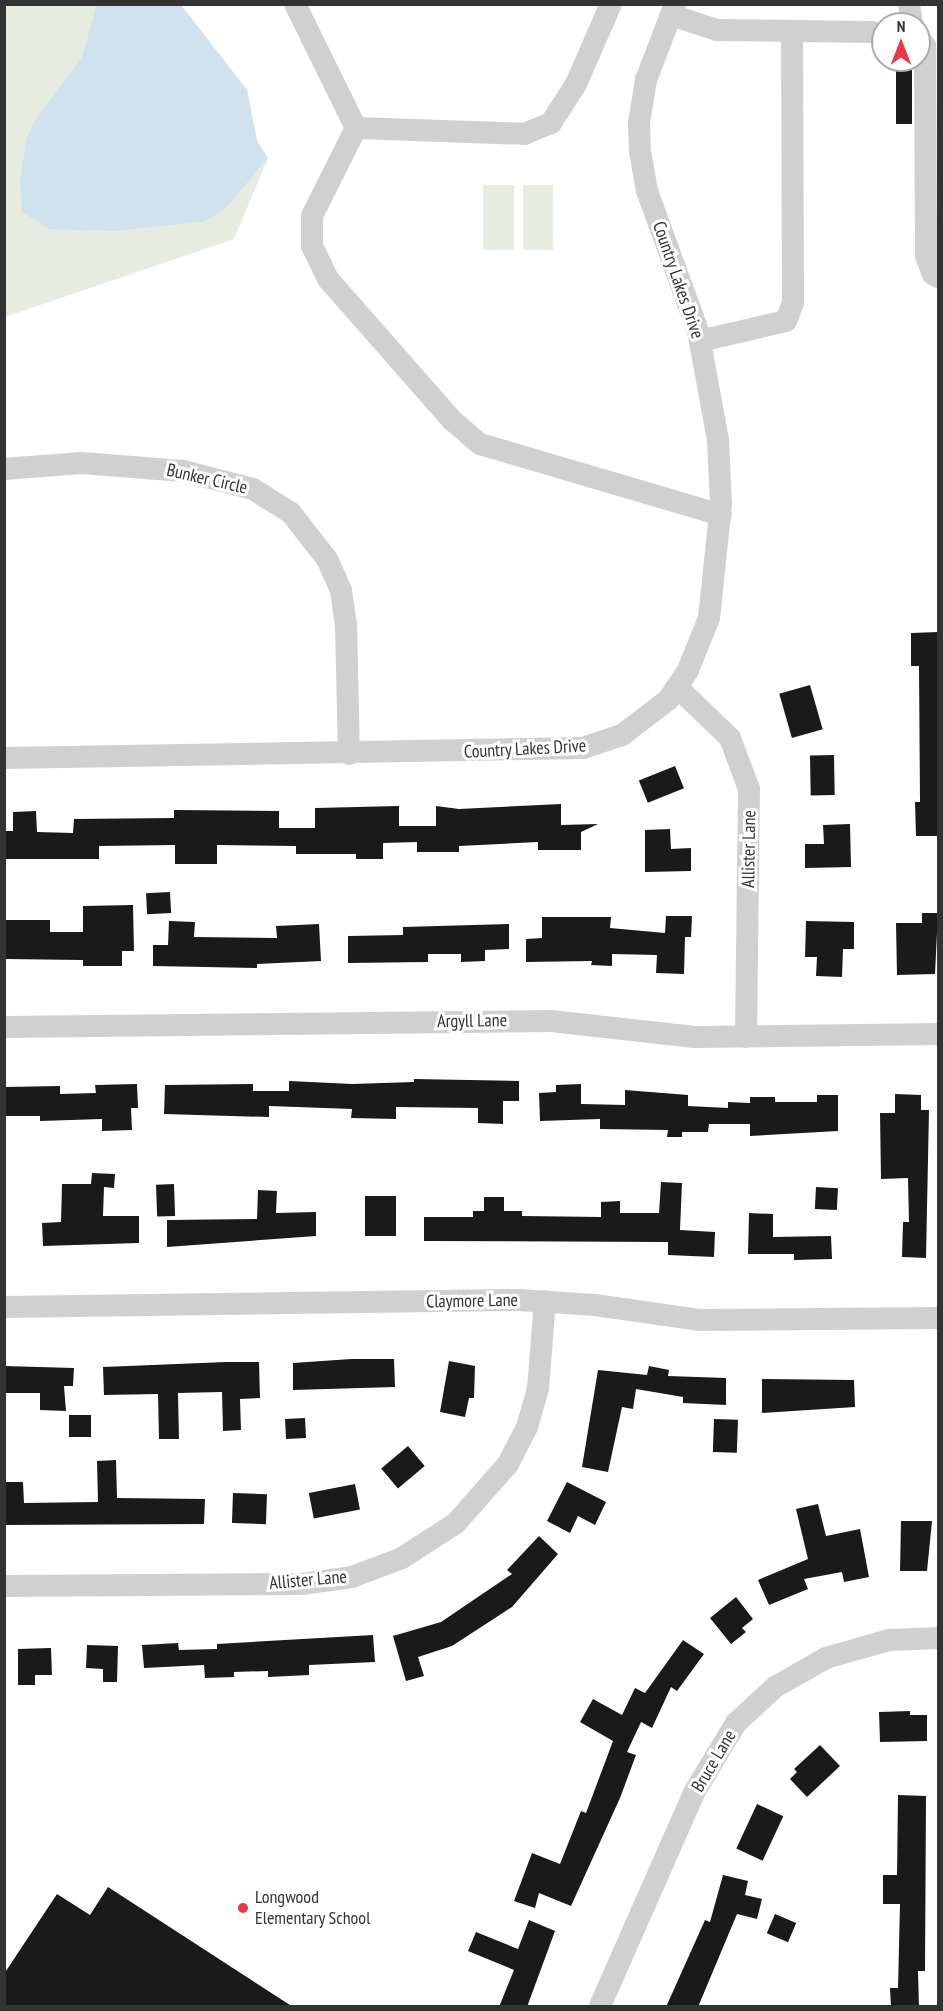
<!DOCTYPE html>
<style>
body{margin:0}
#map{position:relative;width:943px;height:2011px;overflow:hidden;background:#fff;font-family:"PT Sans Narrow",sans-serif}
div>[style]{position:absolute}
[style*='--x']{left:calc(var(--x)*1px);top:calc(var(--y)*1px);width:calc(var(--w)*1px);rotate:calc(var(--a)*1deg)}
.green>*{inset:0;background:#e6ecdf;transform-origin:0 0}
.water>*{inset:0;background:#cfe2ee}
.building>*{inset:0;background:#1a1a1a;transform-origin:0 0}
.street>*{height:22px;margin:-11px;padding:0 11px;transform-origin:11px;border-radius:11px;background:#d0d0d0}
.dots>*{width:16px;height:16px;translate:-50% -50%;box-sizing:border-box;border:3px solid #fff;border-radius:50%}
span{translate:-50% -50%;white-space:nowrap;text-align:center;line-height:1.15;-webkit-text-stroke:6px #fff;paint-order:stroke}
.street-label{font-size:18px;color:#333}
.poi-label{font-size:18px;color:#333}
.left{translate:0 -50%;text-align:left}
.frame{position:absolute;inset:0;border:6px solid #333;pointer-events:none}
.north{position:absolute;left:871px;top:12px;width:60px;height:60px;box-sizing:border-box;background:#fff;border:2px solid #adadad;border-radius:50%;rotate:0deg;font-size:16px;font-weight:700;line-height:24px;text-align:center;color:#333}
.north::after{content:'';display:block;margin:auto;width:21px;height:27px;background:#e63946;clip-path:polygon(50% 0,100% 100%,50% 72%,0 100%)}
</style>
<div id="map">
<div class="green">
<div style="clip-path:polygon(4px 5px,181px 5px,247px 90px,257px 141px,268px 158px,234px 239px,5px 317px)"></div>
<div style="left:483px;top:185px;width:31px;height:65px"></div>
<div style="left:523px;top:185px;width:30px;height:65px"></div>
</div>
<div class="water">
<div style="clip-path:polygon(97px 5px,181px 5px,247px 90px,257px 141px,268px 158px,223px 211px,202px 222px,113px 231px,50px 229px,22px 212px,20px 182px,26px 141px,32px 125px,82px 57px)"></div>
</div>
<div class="building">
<div style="left:896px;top:60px;width:16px;height:64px"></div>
<div style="clip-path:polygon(939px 632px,939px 836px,916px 836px,915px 802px,920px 802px,919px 666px,911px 666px,911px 633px)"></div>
<div style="left:810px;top:685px;width:46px;height:32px;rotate:74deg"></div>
<div style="left:834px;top:755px;width:40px;height:24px;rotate:89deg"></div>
<div style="left:675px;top:766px;width:24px;height:39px;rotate:68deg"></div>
<div style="clip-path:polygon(561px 804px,561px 825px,598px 824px,581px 832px,581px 850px,538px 850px,538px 842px,459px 846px,459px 852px,417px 852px,417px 842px,383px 843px,383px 859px,356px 859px,356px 854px,296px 854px,296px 846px,217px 845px,217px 864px,175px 864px,175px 845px,99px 846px,99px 859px,4px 859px,4px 831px,13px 831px,13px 812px,36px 811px,37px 832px,73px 833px,74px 819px,174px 818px,174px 810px,279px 811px,279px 828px,315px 828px,315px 808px,399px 806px,399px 826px,436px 826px,436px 806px,459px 809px)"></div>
<div style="clip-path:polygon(850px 824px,851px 867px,805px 868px,805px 844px,824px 844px,823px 825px)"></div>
<div style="clip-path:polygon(670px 829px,671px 849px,691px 848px,691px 871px,645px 872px,645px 830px)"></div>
<div style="left:170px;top:892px;width:21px;height:24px;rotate:87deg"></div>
<div style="clip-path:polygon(133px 905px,134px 951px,122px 951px,122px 966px,83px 966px,83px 960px,4px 959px,4px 920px,50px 920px,50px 932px,83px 932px,83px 906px)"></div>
<div style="clip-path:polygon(922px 913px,938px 913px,935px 974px,897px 975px,896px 923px,922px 923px)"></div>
<div style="clip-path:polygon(666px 916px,692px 916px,691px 937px,685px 937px,684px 974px,656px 973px,657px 955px,612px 954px,612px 966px,591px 965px,592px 961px,526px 962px,526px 939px,542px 938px,542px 917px,611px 917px,610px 928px,665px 933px)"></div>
<div style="clip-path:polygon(169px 921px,195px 922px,194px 937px,277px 938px,276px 926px,319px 924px,321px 961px,257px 964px,257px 968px,153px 966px,153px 945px,168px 945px)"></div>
<div style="clip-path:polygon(806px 921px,854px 922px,854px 949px,843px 949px,842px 977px,816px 976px,817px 957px,805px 957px)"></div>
<div style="clip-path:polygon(509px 924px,509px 949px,485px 950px,485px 961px,461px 962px,461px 954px,428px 954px,428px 962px,348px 963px,348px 936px,403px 935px,403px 927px)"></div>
<div style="clip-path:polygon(414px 1079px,519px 1081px,519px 1101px,503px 1101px,503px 1124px,478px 1123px,478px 1108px,396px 1107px,396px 1119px,351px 1118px,352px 1109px,269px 1106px,269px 1117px,164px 1114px,165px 1085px,253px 1084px,253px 1091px,289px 1091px,289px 1081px,352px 1084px,414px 1082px)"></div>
<div style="clip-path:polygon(137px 1084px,138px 1108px,131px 1108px,132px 1130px,102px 1131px,102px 1119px,40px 1121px,40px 1116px,4px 1116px,4px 1087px,60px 1086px,60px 1094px,96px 1093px,95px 1085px)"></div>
<div style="clip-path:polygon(581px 1084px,581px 1104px,625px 1105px,625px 1090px,688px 1095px,688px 1106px,728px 1108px,728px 1102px,750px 1103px,750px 1097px,775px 1097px,775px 1102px,817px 1102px,817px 1095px,838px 1095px,838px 1131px,750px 1136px,750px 1124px,709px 1124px,708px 1132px,682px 1132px,682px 1137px,667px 1137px,668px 1130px,600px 1129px,600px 1119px,540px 1121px,539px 1093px,556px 1092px,556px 1085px)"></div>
<div style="clip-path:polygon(895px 1094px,921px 1095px,921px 1110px,929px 1110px,926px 1258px,902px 1257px,903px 1222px,909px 1222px,908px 1178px,881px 1179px,880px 1113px,895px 1113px)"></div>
<div style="clip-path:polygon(92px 1173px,115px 1174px,114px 1188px,104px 1187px,103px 1216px,139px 1216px,139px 1243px,43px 1246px,42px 1223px,61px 1222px,62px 1184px,91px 1184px)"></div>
<div style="clip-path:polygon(661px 1182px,682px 1183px,680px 1230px,715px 1232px,714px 1257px,668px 1255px,668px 1242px,424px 1241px,424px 1217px,473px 1217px,473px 1211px,484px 1211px,484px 1197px,504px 1197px,504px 1211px,522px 1211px,522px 1216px,601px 1217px,601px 1202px,620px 1201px,620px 1213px,659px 1213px)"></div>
<div style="left:174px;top:1184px;width:32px;height:18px;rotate:88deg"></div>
<div style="left:816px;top:1187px;width:22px;height:22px;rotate:3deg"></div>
<div style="clip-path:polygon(258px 1190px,277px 1191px,276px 1213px,316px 1212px,316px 1236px,167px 1247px,167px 1220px,257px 1219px)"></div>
<div style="left:396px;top:1196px;width:40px;height:31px;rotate:90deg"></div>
<div style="clip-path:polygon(749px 1213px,773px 1214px,773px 1237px,831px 1236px,832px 1259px,794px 1260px,794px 1254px,748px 1254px)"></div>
<div style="clip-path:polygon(351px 1359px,394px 1359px,395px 1387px,293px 1390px,293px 1363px)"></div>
<div style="clip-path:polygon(449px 1361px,475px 1366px,474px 1398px,469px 1398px,465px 1417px,440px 1412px)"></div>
<div style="clip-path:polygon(226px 1362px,259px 1362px,260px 1398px,240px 1399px,241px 1430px,223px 1431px,222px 1392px,178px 1393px,179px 1439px,159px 1439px,158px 1394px,104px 1395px,103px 1367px)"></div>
<div style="clip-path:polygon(4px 1366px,74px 1368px,73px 1386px,64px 1386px,66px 1411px,40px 1410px,40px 1393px,4px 1393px)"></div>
<div style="clip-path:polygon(649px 1366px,669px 1370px,668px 1376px,726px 1378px,726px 1405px,683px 1403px,683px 1397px,636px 1389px,633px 1409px,622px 1407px,608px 1472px,582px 1467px,598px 1370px,647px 1375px)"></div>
<div style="clip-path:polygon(762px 1379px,854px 1380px,855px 1407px,762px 1413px)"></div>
<div style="left:69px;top:1415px;width:22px;height:22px"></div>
<div style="left:305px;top:1418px;width:20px;height:20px;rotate:87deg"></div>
<div style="left:714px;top:1419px;width:24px;height:33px;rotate:2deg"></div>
<div style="left:408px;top:1446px;width:26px;height:35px;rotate:50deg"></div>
<div style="clip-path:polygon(116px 1460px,117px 1498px,205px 1499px,204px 1524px,4px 1525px,4px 1482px,23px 1482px,24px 1503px,98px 1502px,97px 1461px)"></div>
<div style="clip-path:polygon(567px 1482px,606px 1502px,595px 1525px,578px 1516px,570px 1533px,547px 1521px)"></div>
<div style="left:355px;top:1484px;width:26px;height:47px;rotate:79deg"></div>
<div style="left:233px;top:1493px;width:34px;height:30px;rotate:2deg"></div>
<div style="clip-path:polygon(818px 1504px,826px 1536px,860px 1529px,869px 1577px,844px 1582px,842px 1572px,804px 1579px,808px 1589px,769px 1605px,758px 1580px,808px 1559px,796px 1509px)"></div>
<div style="clip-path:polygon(901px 1521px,932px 1521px,927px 1571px,900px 1571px)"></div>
<div style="clip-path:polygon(539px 1536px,558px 1554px,512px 1607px,452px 1646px,418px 1657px,424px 1676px,406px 1681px,393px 1636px,441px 1622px,512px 1574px,507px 1570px)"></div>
<div style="clip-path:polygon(736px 1597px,753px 1619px,742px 1628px,746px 1632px,731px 1644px,710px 1618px)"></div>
<div style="clip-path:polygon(373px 1635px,375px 1662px,309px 1665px,309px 1675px,268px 1677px,268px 1671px,234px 1672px,234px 1677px,205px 1678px,204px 1665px,144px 1668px,142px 1645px,178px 1643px,179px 1650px,217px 1649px,217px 1644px)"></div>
<div style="clip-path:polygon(683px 1640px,704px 1654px,677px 1691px,671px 1687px,652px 1728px,641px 1722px,627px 1752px,636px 1755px,620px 1798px,571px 1906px,539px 1893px,535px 1908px,514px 1901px,532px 1853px,560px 1864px,581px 1811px,586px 1813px,613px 1741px,580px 1722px,593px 1699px,622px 1715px,635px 1688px,645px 1693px)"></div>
<div style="clip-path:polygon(87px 1645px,118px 1646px,117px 1682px,103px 1682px,103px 1669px,86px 1668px)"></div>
<div style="clip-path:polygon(51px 1648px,52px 1675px,35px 1675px,35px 1685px,18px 1685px,18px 1649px)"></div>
<div style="clip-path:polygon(910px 1711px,910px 1715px,927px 1715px,927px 1741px,880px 1742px,879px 1712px)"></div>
<div style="clip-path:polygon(820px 1745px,840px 1766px,807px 1797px,790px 1779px,797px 1772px,794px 1769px)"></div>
<div style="clip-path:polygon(898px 1795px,926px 1796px,925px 1971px,918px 1971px,919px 2007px,891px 2007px,890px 1988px,898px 1988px,900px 1904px,883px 1904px,883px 1875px,897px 1875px)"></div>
<div style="left:757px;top:1804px;width:29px;height:49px;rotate:25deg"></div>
<div style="clip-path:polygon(723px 1875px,748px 1881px,745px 1895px,762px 1899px,757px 1919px,737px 1914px,698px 2007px,666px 2007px,705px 1920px,710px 1922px)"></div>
<div style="clip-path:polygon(108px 1887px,293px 2007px,4px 2007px,4px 1974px,57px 1894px,90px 1915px)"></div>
<div style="left:775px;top:1914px;width:23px;height:21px;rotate:23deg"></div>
<div style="clip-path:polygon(529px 1920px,555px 1931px,527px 2007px,499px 2007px,514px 1970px,468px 1951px,476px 1932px,518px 1949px)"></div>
</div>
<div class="street">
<div style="--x:295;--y:4;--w:138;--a:63.8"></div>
<div style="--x:356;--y:128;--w:98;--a:116.6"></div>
<div style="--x:312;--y:216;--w:30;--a:90"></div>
<div style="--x:312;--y:246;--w:37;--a:64"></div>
<div style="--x:328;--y:279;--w:188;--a:48.7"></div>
<div style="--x:452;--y:420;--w:37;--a:41"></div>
<div style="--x:480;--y:444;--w:251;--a:16.4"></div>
<div style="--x:909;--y:4;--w:20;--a:81"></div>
<div style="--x:671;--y:15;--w:48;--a:18.1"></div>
<div style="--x:717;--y:30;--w:155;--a:0.7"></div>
<div style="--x:919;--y:38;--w:10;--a:53"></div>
<div style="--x:925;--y:46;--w:210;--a:89.7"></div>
<div style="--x:926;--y:256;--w:19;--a:69"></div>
<div style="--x:933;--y:274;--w:6;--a:31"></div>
<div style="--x:356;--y:128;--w:168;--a:2"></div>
<div style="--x:524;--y:134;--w:29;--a:-22"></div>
<div style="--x:551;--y:123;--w:46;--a:-57.3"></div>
<div style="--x:576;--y:84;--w:87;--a:-66.4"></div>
<div style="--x:700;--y:341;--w:88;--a:-13.1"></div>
<div style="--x:786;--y:321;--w:19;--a:-69"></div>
<div style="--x:793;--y:303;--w:272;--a:-90.2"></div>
<div style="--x:4;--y:469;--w:78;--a:-4.4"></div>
<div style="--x:82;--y:463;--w:101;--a:4.5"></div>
<div style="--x:183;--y:471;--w:72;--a:14.4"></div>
<div style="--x:253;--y:489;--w:45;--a:32.3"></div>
<div style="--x:291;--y:513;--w:58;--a:52"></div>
<div style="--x:327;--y:559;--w:34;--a:66"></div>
<div style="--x:341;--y:590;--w:34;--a:82"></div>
<div style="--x:346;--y:624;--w:130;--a:88.7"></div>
<div style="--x:677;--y:687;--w:74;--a:43.9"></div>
<div style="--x:730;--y:738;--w:54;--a:69.6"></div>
<div style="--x:749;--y:789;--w:248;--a:90.7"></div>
<div style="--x:4;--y:758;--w:579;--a:-0.99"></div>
<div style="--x:583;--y:748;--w:41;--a:-18.4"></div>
<div style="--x:622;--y:735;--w:58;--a:-37.3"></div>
<div style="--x:668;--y:700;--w:36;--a:-56"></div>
<div style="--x:688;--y:670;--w:56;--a:-68"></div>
<div style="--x:709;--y:618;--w:115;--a:-84"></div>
<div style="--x:721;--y:504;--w:64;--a:-92.7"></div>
<div style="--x:718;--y:440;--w:111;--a:-100.4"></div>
<div style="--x:698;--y:331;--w:149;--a:-110"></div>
<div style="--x:647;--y:191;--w:40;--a:-100"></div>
<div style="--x:640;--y:152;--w:29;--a:-92"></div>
<div style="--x:639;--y:123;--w:44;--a:-80.8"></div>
<div style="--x:646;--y:80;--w:81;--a:-69.1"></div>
<div style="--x:4;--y:1027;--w:547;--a:-0.63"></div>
<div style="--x:551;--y:1021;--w:144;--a:6.4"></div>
<div style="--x:694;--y:1037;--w:244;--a:-0.7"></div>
<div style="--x:4;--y:1307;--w:515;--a:-0.78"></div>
<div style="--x:519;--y:1300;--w:76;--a:3.8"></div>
<div style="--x:595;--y:1305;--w:105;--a:8.2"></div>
<div style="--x:699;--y:1320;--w:239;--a:-0.5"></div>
<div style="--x:4;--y:1586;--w:298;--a:-0.4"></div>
<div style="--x:302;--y:1584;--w:50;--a:-8"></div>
<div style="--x:352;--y:1577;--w:53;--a:-20.8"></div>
<div style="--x:402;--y:1558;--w:64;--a:-32.9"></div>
<div style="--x:456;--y:1523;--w:79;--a:-48.6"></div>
<div style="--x:508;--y:1464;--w:42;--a:-62.8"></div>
<div style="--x:527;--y:1427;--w:40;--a:-74"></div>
<div style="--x:538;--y:1389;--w:88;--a:-85.5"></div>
<div style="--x:600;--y:2006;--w:235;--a:-66.2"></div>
<div style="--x:695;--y:1791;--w:79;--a:-58.9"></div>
<div style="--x:736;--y:1723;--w:53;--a:-42.7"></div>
<div style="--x:775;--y:1687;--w:59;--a:-29.6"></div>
<div style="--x:826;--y:1658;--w:66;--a:-15.9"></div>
<div style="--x:889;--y:1640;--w:49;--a:-2.3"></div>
</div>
<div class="dots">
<div style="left:243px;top:1908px;background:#e63946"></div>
</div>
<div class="street-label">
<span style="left:678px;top:280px;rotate:71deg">Country Lakes Drive</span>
<span style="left:207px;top:479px;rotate:13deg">Bunker Circle</span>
<span style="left:525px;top:749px;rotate:-3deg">Country Lakes Drive</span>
<span style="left:749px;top:849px;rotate:-89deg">Allister Lane</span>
<span style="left:472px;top:1021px;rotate:-1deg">Argyll Lane</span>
<span style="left:472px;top:1301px;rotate:-1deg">Claymore Lane</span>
<span style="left:308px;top:1580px;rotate:-5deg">Allister Lane</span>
<span style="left:714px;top:1761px;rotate:-59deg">Bruce Lane</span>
</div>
<div class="poi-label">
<span class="left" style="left:255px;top:1908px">Longwood<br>Elementary School</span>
</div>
<div class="frame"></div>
<div class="north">N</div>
</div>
